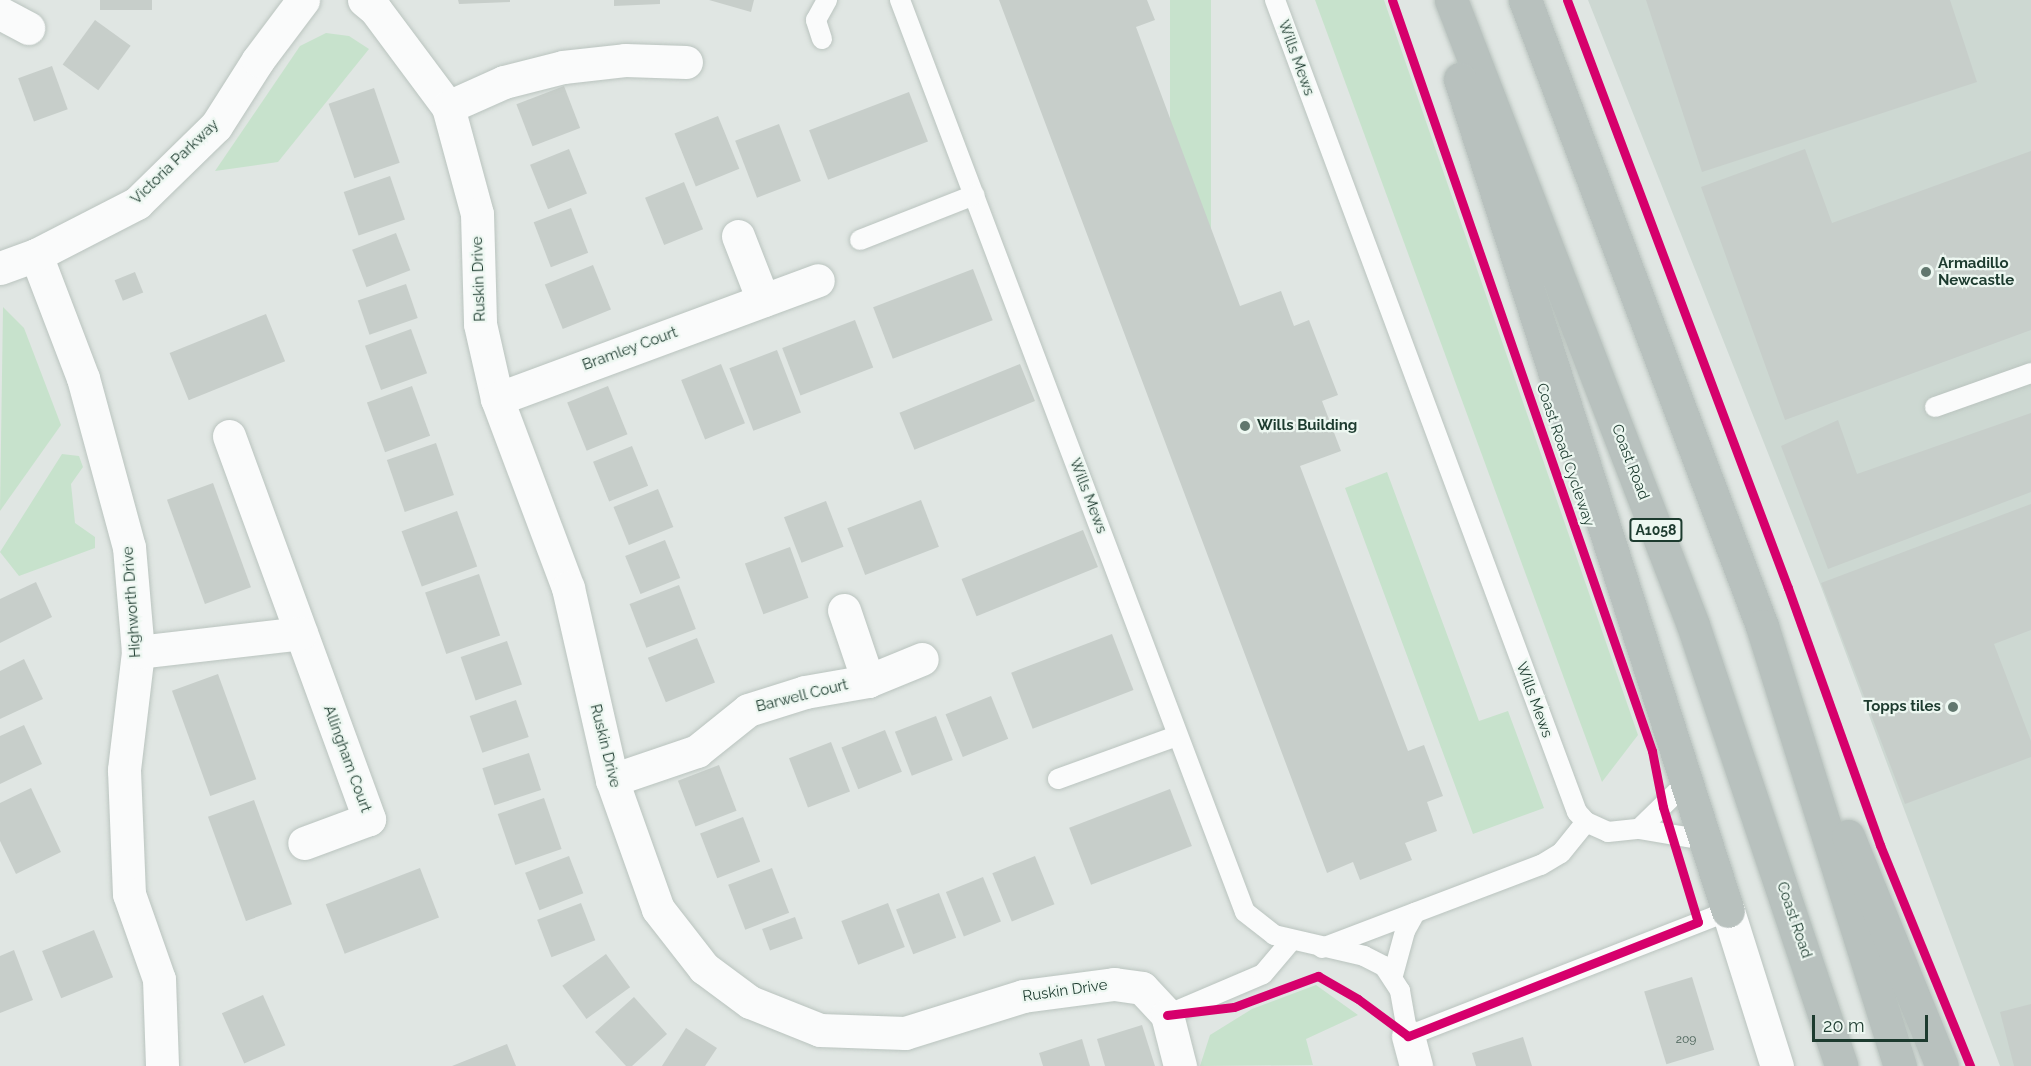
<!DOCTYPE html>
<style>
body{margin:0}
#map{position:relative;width:2031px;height:1066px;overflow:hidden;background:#e0e6e3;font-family:Raleway,sans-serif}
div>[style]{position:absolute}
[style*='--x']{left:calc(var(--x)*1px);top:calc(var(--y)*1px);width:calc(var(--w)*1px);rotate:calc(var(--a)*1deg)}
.built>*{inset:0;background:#cdd8d2}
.green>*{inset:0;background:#c7e2cc;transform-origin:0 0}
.building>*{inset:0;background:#c7ceca;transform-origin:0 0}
.roads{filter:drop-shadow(0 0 2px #bac4bf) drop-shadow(0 0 2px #bac4bf)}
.lane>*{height:20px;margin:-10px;padding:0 10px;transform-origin:10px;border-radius:10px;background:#fafbfb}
.street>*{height:33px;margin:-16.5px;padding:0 16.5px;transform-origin:16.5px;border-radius:16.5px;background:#fafbfb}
.highway>*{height:33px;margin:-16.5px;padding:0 16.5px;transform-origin:16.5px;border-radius:16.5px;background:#b8c1be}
.cycleway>*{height:9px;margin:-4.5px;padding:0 4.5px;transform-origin:4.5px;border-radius:4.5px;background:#d6006c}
.dots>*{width:16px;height:16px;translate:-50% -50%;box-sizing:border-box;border:3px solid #edf7f1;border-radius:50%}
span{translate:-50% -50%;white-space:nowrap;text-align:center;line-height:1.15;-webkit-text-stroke:4.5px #edf7f1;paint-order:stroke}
.number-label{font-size:12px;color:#486056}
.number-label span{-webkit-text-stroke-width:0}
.shield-label span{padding:2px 4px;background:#edf7f1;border:2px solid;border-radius:4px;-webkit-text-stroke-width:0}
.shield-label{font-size:14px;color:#1d3b2f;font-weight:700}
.street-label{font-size:15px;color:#1d3b2f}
.poi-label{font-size:15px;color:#1d3b2f;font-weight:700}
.left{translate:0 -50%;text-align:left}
.right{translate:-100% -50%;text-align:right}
.scale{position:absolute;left:1812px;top:1015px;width:116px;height:27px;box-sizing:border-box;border:3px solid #1d3b2f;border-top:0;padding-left:8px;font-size:18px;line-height:21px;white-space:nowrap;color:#1d3b2f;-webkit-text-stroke:4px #edf7f1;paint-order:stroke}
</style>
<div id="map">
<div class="built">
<div style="clip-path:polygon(1588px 0,2031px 0,2031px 1066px,2000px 1066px,1820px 584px)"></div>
</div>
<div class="green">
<div style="left:1170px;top:0;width:41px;height:269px"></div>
<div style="clip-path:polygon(1315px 0,1384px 0,1638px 735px,1602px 782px)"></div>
<div style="clip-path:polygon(326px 33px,349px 36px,369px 49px,278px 162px,215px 171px,300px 46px)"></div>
<div style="clip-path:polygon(3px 307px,24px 328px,61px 425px,0 511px)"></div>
<div style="clip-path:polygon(62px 454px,79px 456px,83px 467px,71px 484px,75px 523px,95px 537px,95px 548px,19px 576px,0 552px)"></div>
<div style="clip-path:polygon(1387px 472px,1479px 721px,1508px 711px,1544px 808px,1473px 834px,1345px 488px)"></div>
<div style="clip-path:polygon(1316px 985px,1358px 1015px,1306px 1039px,1313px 1065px,1200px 1066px,1210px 1035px,1252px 1009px)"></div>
</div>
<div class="building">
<div style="left:100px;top:0;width:52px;height:10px"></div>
<div style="clip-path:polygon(458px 0,510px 0,510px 2px,459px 4px)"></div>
<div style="clip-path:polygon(614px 0,660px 0,660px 4px,614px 6px)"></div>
<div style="clip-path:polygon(709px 0,754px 0,751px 12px)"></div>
<div style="clip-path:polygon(999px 0,1147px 0,1155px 20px,1136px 27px,1240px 306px,1281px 291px,1294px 326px,1309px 320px,1338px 395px,1322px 401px,1341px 451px,1300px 466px,1408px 751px,1424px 745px,1443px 796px,1427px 802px,1437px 831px,1405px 843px,1412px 860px,1360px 880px,1353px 862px,1327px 873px)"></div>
<div style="clip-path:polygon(1646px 0,1950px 0,1977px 82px,1702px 172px)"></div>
<div style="left:95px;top:20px;width:44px;height:55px;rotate:36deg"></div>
<div style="left:52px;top:66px;width:46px;height:36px;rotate:70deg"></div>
<div style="left:564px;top:86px;width:45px;height:51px;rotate:69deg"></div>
<div style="left:374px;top:88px;width:79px;height:48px;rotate:71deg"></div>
<div style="left:909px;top:92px;width:53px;height:107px;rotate:69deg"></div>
<div style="left:718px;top:116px;width:57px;height:47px;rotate:68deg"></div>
<div style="left:779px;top:124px;width:61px;height:47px;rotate:69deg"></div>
<div style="left:569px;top:149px;width:48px;height:42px;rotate:68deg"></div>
<div style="clip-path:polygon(1805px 149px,1832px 223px,2031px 151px,2031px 330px,1785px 420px,1701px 187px)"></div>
<div style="left:390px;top:176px;width:46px;height:49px;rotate:71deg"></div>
<div style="left:684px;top:182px;width:51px;height:42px;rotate:68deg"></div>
<div style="left:571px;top:208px;width:48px;height:40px;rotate:69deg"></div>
<div style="left:396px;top:233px;width:40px;height:47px;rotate:69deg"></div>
<div style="left:593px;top:265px;width:48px;height:52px;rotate:68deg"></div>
<div style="left:973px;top:269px;width:55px;height:107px;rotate:69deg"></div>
<div style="left:135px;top:272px;width:22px;height:22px;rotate:68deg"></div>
<div style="left:406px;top:284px;width:36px;height:51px;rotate:71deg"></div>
<div style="left:266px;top:314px;width:51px;height:104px;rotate:68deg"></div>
<div style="left:855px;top:320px;width:51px;height:78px;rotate:69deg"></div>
<div style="left:411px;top:329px;width:47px;height:49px;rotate:70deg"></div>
<div style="left:777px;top:350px;width:67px;height:51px;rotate:69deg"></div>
<div style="left:721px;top:364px;width:64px;height:43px;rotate:68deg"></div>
<div style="left:1020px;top:364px;width:40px;height:130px;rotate:68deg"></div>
<div style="left:412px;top:386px;width:53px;height:48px;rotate:70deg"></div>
<div style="left:608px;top:386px;width:52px;height:44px;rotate:68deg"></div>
<div style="clip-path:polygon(2031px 413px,2031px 492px,1828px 569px,1781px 446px,1838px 420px,1857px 474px)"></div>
<div style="left:436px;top:443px;width:55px;height:52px;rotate:71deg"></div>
<div style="left:632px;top:446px;width:43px;height:42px;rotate:68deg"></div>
<div style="left:213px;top:483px;width:111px;height:49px;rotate:70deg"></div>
<div style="left:658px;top:489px;width:41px;height:48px;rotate:68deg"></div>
<div style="left:921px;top:500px;width:50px;height:79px;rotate:69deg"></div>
<div style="left:826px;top:501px;width:49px;height:45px;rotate:69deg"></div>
<div style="clip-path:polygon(2031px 504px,2031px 630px,1994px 644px,2031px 741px,2031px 757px,1905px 804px,1821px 583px)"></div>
<div style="left:457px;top:511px;width:59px;height:59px;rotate:70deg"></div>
<div style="left:1083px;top:530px;width:40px;height:131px;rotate:68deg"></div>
<div style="left:665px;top:540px;width:41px;height:43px;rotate:68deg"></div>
<div style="left:790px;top:547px;width:54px;height:48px;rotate:70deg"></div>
<div style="left:479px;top:574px;width:65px;height:57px;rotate:71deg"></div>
<div style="clip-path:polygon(36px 582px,52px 617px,0 643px,0 599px)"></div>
<div style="left:679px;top:585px;width:47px;height:53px;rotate:69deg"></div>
<div style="left:1112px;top:634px;width:60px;height:108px;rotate:69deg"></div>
<div style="left:697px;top:638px;width:48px;height:53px;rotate:68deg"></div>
<div style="left:507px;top:641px;width:46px;height:49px;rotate:71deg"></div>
<div style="clip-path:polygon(24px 659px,43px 699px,0 719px,0 671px)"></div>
<div style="left:218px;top:674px;width:112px;height:49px;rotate:70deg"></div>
<div style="left:991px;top:696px;width:46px;height:49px;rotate:68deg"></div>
<div style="left:516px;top:700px;width:39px;height:49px;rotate:71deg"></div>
<div style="left:936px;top:716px;width:47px;height:44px;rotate:69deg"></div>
<div style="clip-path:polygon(24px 725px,42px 764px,0 784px,0 736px)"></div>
<div style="left:885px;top:730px;width:45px;height:47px;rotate:68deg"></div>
<div style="left:831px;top:742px;width:53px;height:45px;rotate:69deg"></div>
<div style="left:529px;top:753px;width:39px;height:49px;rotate:72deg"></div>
<div style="left:719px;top:765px;width:49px;height:44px;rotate:69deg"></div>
<div style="clip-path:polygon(31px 788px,61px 852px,16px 874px,0 841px,0 803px)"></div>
<div style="left:1170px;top:789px;width:61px;height:108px;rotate:69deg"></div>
<div style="left:544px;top:798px;width:54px;height:49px;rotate:71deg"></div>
<div style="left:254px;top:800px;width:111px;height:49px;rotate:70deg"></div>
<div style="left:743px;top:817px;width:48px;height:46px;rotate:69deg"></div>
<div style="left:569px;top:856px;width:40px;height:47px;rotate:69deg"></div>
<div style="left:1035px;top:856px;width:52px;height:46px;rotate:68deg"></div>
<div style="left:420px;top:868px;width:53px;height:101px;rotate:69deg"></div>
<div style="left:772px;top:868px;width:48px;height:47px;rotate:69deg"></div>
<div style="left:983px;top:877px;width:48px;height:40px;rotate:68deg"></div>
<div style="left:939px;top:893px;width:48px;height:46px;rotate:69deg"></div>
<div style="left:581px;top:903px;width:40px;height:47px;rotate:69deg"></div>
<div style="left:888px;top:903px;width:47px;height:50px;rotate:69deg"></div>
<div style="left:795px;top:917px;width:23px;height:35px;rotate:70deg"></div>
<div style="left:94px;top:930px;width:51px;height:56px;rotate:68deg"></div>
<div style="clip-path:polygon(14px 950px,33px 1000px,0 1013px,0 956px)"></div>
<div style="left:606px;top:954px;width:41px;height:54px;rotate:54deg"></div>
<div style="left:1692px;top:977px;width:76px;height:50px;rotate:73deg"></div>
<div style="left:263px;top:995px;width:55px;height:45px;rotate:66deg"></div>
<div style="clip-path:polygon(634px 997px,667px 1034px,632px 1066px,626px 1066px,595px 1032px)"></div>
<div style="clip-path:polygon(2031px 1004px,2031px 1066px,2014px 1066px,2000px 1012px)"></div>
<div style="clip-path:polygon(1142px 1025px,1155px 1066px,1105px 1066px,1097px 1039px)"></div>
<div style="clip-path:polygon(686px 1028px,717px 1048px,705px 1066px,662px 1066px)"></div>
<div style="clip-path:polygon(1523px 1037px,1532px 1066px,1476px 1066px,1472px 1053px)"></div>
<div style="clip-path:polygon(1082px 1039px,1090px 1066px,1043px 1066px,1039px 1053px)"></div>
<div style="clip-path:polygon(507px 1044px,516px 1066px,452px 1066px)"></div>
</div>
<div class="roads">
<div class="lane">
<div style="--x:900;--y:0;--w:975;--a:69.28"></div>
<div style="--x:1245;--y:912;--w:37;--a:38"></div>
<div style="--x:1274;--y:935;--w:92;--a:13.1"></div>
<div style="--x:1364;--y:956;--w:22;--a:27"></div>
<div style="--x:1384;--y:966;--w:30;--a:57"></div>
<div style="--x:1400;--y:991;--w:46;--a:79.9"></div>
<div style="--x:1408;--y:1036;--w:344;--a:-21.3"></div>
<div style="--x:1275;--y:0;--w:866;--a:69.6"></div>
<div style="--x:1577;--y:812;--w:13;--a:48"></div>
<div style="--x:1586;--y:822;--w:24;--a:24"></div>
<div style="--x:1608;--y:832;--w:31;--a:-6"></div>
<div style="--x:1639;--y:829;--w:67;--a:9.5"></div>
<div style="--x:822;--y:39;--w:20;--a:-108"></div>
<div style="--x:816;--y:20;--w:23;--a:-61"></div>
<div style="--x:860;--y:240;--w:123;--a:-21.5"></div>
<div style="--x:1935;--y:407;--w:102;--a:-19.5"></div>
<div style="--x:1058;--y:779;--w:127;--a:-19.9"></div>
<div style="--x:1639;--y:829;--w:66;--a:-44.4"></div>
<div style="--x:1322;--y:948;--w:234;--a:-20.8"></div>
<div style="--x:1541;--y:865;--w:23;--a:-31"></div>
<div style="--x:1561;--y:853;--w:40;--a:-51"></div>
<div style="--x:1393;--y:975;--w:46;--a:-74.7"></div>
<div style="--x:1405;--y:931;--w:21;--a:-61"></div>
<div style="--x:1167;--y:1015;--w:104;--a:-23.1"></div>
<div style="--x:1263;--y:974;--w:42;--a:-49.8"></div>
</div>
<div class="street">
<div style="--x:364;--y:0;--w:14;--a:39"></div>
<div style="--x:375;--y:9;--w:122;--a:53.3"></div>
<div style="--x:448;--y:107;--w:111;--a:74.8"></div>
<div style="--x:477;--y:214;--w:110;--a:88.4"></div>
<div style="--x:480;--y:324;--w:77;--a:77.2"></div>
<div style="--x:497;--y:399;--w:202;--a:69.4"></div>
<div style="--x:568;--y:588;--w:197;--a:77.1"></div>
<div style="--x:612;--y:780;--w:137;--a:70.4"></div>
<div style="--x:658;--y:909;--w:75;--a:52.1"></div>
<div style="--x:704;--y:968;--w:57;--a:36.5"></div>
<div style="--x:750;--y:1002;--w:75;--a:21.8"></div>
<div style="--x:820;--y:1030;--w:85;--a:2"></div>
<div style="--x:905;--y:1033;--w:124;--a:-17.4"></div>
<div style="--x:1023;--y:996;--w:92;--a:-7.5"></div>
<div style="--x:1114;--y:984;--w:28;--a:8"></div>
<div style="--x:1142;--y:988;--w:37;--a:47"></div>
<div style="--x:1167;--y:1015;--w:53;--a:75.7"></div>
<div style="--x:0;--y:13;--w:32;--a:28"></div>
<div style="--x:448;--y:107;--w:61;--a:-24.1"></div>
<div style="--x:504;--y:82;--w:61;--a:-14.3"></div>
<div style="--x:563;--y:67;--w:62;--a:-6.4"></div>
<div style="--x:625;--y:60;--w:61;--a:1.9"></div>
<div style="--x:738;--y:236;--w:69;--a:68.7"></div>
<div style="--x:36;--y:255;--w:132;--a:69.1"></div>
<div style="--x:83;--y:378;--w:175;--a:74.8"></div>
<div style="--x:129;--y:547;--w:105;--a:85.1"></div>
<div style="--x:138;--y:652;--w:119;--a:96.8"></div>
<div style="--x:124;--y:770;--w:124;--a:87.7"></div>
<div style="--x:129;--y:894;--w:90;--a:70.6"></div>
<div style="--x:159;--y:979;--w:87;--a:88"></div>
<div style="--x:0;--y:268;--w:38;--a:-20"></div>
<div style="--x:36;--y:255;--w:114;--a:-27.2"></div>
<div style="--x:137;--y:203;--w:110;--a:-44.3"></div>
<div style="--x:216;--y:126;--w:78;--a:-57.5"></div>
<div style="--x:258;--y:60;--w:75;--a:-53.1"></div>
<div style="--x:497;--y:399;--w:342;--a:-20.3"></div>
<div style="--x:229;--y:436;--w:408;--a:69.9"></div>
<div style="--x:369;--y:819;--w:69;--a:159.7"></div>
<div style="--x:844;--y:610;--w:75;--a:71.3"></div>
<div style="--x:138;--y:652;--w:164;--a:-6.6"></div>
<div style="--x:612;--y:780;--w:90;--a:-18.8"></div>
<div style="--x:697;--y:751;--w:65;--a:-38.8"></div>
<div style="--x:748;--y:710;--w:60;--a:-17.5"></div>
<div style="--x:805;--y:692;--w:64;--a:-9.9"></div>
<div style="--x:868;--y:681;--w:58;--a:-22.2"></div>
<div style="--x:1728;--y:911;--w:163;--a:72.5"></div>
<div style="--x:1408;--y:1036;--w:31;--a:75"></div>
</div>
<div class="highway">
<div style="--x:1451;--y:0;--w:670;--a:68.83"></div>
<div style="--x:1693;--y:625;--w:465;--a:71.4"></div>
<div style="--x:1525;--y:0;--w:669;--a:69.26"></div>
<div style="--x:1762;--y:626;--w:461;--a:72.6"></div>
<div style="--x:1460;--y:79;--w:874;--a:72.15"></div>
<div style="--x:1848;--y:836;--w:248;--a:67.8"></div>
</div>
</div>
<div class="cycleway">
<div style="--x:1392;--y:0;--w:795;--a:70.9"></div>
<div style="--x:1652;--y:751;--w:57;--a:78.9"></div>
<div style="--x:1663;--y:807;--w:120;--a:73.1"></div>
<div style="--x:1698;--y:922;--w:312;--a:158.5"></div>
<div style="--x:1567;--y:0;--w:628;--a:69.4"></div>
<div style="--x:1788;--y:588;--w:273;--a:70.3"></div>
<div style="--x:1880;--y:845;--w:239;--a:67.8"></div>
<div style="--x:1167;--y:1015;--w:67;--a:-6.8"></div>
<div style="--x:1234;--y:1007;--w:90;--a:-20.3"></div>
<div style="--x:1318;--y:976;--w:46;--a:29.9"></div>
<div style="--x:1358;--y:999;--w:62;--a:36.5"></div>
</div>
<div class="dots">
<div style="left:1926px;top:272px;background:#61776e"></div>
<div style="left:1245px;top:426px;background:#61776e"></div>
<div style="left:1953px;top:707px;background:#61776e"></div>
</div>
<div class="number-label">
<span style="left:1686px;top:1040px">209</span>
</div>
<div class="shield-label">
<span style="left:1656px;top:530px">A1058</span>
</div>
<div class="street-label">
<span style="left:1296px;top:58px;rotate:70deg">Wills Mews</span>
<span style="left:175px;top:162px;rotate:-44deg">Victoria Parkway</span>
<span style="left:479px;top:279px;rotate:-92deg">Ruskin Drive</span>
<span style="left:630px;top:349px;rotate:-20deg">Bramley Court</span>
<span style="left:1565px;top:455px;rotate:71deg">Coast Road Cycleway</span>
<span style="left:1630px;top:462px;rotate:69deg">Coast Road</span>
<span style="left:1088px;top:496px;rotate:69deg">Wills Mews</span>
<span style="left:132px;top:602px;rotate:-94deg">Highworth Drive</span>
<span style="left:802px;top:696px;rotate:-14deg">Barwell Court</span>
<span style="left:1534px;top:700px;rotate:70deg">Wills Mews</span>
<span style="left:605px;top:746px;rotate:76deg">Ruskin Drive</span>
<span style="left:347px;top:759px;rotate:70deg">Allingham Court</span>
<span style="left:1794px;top:920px;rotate:71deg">Coast Road</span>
<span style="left:1065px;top:991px;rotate:-8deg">Ruskin Drive</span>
</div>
<div class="poi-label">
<span class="left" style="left:1938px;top:272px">Armadillo<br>Newcastle</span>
<span class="left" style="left:1257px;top:426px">Wills Building</span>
<span class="right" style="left:1941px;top:707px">Topps tiles</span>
</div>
<div class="scale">20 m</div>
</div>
